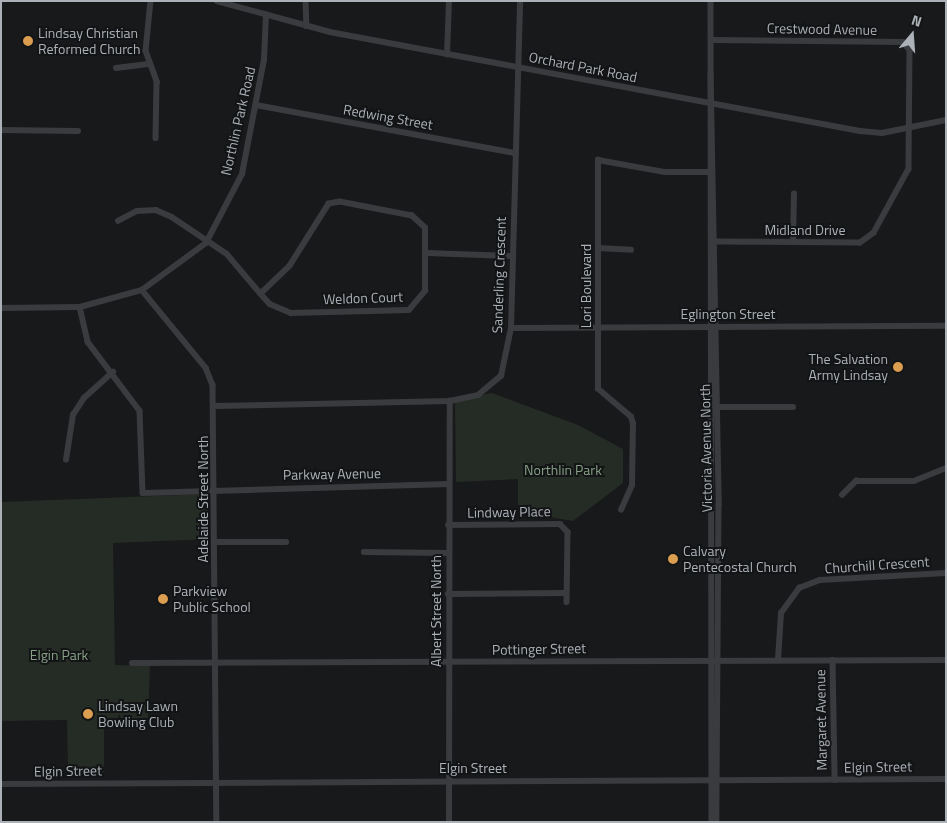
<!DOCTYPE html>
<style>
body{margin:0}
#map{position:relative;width:947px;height:823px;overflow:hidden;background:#18191a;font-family:"Titillium Web",sans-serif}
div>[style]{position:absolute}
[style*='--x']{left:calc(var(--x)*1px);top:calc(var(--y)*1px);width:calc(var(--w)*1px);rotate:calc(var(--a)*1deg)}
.green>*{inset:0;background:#252c25}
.minor>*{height:5.5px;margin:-2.75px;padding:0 2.75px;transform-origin:2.75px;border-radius:2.75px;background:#3a3b3f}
.dots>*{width:14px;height:14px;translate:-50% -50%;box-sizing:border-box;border:2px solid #131415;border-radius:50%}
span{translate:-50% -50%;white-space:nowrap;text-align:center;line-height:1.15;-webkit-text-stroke:4px #131415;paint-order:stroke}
.street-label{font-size:14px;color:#acb1b8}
.poi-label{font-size:14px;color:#acb1b8}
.left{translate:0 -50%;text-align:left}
.right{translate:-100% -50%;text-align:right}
.park-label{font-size:14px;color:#87a086}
.frame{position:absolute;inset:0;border:2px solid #acb1b8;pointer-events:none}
.north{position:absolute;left:887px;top:10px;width:50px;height:50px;-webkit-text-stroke:4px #131415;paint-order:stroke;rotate:18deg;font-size:14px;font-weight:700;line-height:20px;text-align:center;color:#acb1b8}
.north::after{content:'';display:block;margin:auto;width:18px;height:22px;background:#acb1b8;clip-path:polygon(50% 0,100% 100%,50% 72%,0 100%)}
</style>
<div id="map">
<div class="green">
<div style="clip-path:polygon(492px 393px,578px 425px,623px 449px,623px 483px,573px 521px,518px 512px,518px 479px,456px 482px,455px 400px)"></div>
<div style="clip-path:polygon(208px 494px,210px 539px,113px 543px,115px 665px,150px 666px,148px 718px,104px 719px,104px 774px,68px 774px,67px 720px,1px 721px,1px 502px)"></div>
</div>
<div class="minor">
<div style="--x:151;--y:1;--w:50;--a:95.7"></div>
<div style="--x:146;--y:51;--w:33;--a:70"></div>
<div style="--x:157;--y:82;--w:56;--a:91"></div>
<div style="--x:217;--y:1;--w:117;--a:15.3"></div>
<div style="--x:330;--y:32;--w:539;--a:10.58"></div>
<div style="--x:860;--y:131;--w:22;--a:5"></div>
<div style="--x:882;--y:133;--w:65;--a:-11.5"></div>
<div style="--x:306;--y:1;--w:25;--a:88"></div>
<div style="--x:711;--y:1;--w:821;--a:89.93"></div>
<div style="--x:711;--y:40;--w:192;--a:0.6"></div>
<div style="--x:903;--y:42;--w:11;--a:49"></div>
<div style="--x:910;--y:50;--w:119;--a:90.5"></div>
<div style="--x:909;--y:169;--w:73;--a:118.7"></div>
<div style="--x:874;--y:233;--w:17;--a:144"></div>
<div style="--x:860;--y:243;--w:147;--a:-179.6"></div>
<div style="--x:447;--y:55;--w:54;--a:-87.9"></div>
<div style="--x:116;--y:68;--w:34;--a:-7"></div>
<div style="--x:711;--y:74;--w:431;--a:88.9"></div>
<div style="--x:719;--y:505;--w:317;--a:90.4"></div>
<div style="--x:256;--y:105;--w:264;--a:10.5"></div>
<div style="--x:1;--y:130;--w:77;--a:0.7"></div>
<div style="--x:118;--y:221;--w:21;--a:-28"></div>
<div style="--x:137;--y:211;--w:19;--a:-3"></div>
<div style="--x:156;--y:210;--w:17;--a:24"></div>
<div style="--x:172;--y:217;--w:66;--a:33.9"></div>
<div style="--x:227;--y:254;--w:52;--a:49.6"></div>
<div style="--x:261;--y:294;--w:13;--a:48"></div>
<div style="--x:270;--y:304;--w:23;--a:23"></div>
<div style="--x:291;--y:313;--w:118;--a:-1.5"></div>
<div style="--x:409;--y:310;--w:25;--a:-50"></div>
<div style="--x:425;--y:291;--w:63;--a:-90"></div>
<div style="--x:425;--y:228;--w:18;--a:-137"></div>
<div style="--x:412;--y:216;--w:73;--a:-169"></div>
<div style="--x:340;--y:202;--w:11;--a:170"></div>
<div style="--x:329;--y:204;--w:73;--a:122.2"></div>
<div style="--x:290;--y:266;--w:40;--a:136"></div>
<div style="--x:793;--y:241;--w:47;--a:-88.8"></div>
<div style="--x:598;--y:248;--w:33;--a:3"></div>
<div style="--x:427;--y:253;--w:85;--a:2"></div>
<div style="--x:142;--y:290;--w:101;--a:50.6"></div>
<div style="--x:206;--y:368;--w:18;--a:68"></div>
<div style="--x:213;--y:385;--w:437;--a:89.5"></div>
<div style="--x:80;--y:307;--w:36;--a:77"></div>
<div style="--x:88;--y:342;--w:86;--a:53"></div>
<div style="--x:140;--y:411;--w:82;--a:87.9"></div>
<div style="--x:143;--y:493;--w:306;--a:-1.7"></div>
<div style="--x:1;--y:308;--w:79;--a:-0.7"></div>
<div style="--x:80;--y:307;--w:64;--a:-15.3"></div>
<div style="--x:142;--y:290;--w:79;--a:-36.3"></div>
<div style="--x:206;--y:243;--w:78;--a:-62.4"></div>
<div style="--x:242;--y:174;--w:116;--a:-79.1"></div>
<div style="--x:264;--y:60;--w:45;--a:-87.5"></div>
<div style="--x:511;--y:328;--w:435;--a:-0.3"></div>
<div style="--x:215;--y:406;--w:235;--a:-1.2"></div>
<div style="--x:450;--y:401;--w:29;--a:-12"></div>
<div style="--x:478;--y:395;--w:30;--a:-40"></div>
<div style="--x:501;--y:376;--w:49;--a:-78.2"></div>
<div style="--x:511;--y:328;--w:327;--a:-88.4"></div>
<div style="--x:715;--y:407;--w:78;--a:0"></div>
<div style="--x:66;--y:460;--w:46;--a:-81.2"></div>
<div style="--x:73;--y:415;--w:20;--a:-57"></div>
<div style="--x:84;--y:398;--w:39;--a:-42"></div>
<div style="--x:842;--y:495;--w:20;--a:-45"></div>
<div style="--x:856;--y:481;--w:58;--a:0"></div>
<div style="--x:914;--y:481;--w:35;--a:-22"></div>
<div style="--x:621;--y:510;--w:27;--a:-66"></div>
<div style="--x:632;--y:485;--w:61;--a:-89.1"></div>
<div style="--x:633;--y:424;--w:7;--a:-106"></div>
<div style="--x:631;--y:417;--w:43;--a:-139.7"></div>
<div style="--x:598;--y:389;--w:229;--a:-90"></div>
<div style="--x:598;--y:160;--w:68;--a:10.2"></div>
<div style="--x:665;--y:172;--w:46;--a:0"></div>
<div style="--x:448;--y:525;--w:112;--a:-0.5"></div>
<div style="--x:560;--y:524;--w:11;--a:45"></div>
<div style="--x:568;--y:532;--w:70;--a:90.8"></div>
<div style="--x:215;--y:542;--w:71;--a:0"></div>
<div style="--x:364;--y:552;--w:84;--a:0.7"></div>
<div style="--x:448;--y:594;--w:118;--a:-0.5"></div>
<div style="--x:778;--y:660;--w:47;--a:-86.3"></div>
<div style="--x:781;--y:613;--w:31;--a:-54"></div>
<div style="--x:799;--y:588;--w:22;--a:-21"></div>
<div style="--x:820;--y:580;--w:126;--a:-3.2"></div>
<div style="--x:833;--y:660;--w:120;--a:89"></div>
<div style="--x:132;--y:663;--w:814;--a:-0.21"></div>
<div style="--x:1;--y:784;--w:945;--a:-0.3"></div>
<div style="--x:449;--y:822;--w:421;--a:-89.9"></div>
</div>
<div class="dots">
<div style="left:28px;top:41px;background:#db9d4f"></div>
<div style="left:898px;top:367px;background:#db9d4f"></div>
<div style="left:673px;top:559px;background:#db9d4f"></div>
<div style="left:163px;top:599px;background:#db9d4f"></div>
<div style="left:88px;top:714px;background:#db9d4f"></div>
</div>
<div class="street-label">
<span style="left:822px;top:29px;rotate:1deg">Crestwood Avenue</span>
<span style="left:583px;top:67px;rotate:11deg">Orchard Park Road</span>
<span style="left:388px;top:117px;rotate:10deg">Redwing Street</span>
<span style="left:238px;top:121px;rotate:-77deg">Northlin Park Road</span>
<span style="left:805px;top:230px">Midland Drive</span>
<span style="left:499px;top:275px;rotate:-88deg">Sanderling Crescent</span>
<span style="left:586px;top:286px;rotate:-90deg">Lori Boulevard</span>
<span style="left:363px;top:298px;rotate:-2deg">Weldon Court</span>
<span style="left:728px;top:314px">Eglington Street</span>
<span style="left:706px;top:448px;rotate:-91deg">Victoria Avenue North</span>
<span style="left:332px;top:474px;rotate:-1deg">Parkway Avenue</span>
<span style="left:203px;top:499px;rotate:-90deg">Adelaide Street North</span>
<span style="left:509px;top:512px;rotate:-1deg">Lindway Place</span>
<span style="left:877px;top:565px;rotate:-4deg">Churchill Crescent</span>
<span style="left:436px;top:611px;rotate:-90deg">Albert Street North</span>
<span style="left:539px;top:649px;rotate:-1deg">Pottinger Street</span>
<span style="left:821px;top:720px;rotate:-91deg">Margaret Avenue</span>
<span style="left:878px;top:767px;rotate:-1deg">Elgin Street</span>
<span style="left:473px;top:768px">Elgin Street</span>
<span style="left:68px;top:771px;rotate:-1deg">Elgin Street</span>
</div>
<div class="poi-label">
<span class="left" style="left:38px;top:41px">Lindsay Christian<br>Reformed Church</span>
<span class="right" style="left:888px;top:367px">The Salvation<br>Army Lindsay</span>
<span class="left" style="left:683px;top:559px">Calvary<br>Pentecostal Church</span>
<span class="left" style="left:173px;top:599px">Parkview<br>Public School</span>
<span class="left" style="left:98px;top:714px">Lindsay Lawn<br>Bowling Club</span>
</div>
<div class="park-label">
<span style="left:563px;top:470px">Northlin Park</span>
<span style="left:59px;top:655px">Elgin Park</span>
</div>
<div class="frame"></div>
<div class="north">N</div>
</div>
